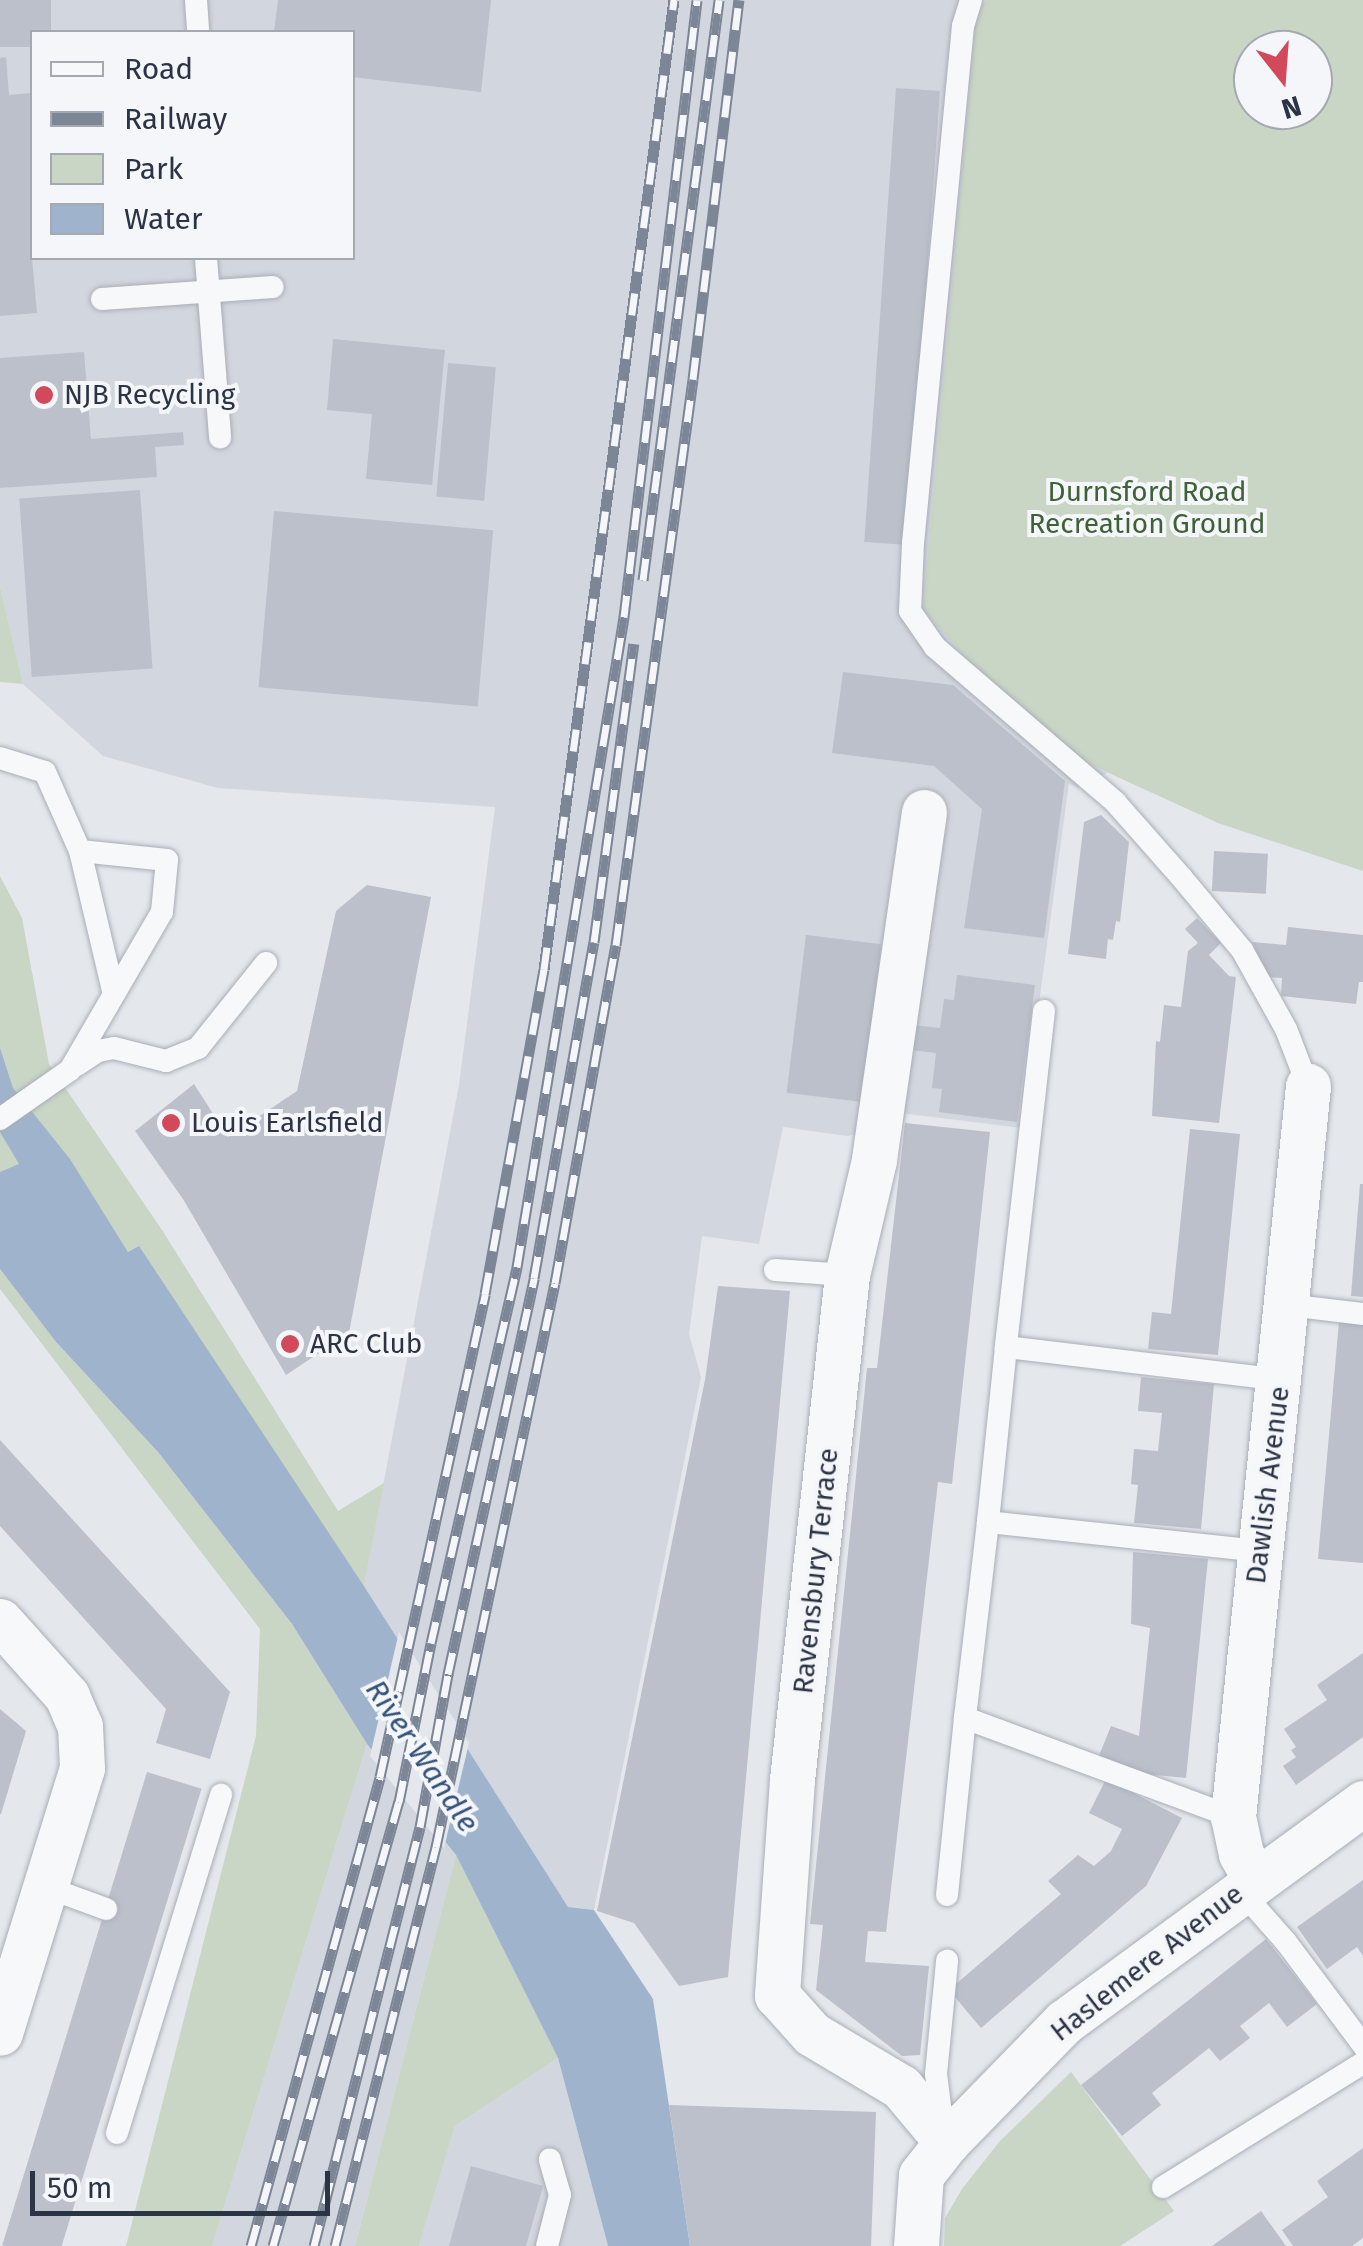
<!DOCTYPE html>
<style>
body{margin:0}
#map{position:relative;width:1363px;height:2246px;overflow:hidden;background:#e4e7ec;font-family:"Fira Sans",sans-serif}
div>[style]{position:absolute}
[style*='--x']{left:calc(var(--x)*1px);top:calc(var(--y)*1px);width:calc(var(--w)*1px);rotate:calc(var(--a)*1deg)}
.built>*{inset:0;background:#d2d6de}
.green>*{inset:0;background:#c9d6c5}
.water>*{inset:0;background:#9fb4cc}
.pier>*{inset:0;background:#e4e7ec}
.building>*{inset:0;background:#bbc0ca;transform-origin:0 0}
.roads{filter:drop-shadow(0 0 2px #a9aeb7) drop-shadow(0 0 2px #a9aeb7)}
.service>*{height:22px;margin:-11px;padding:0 11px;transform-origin:11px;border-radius:11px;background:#f7f8fa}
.minor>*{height:45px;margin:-22.5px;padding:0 22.5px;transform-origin:22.5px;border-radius:22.5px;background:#f7f8fa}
.rail>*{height:11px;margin-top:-5.5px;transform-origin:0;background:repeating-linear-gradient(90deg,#f4f6f9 0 22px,#7d8696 0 44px);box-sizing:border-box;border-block:2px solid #7d8696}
.dots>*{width:28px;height:28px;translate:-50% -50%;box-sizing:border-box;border:5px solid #f4f6f9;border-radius:50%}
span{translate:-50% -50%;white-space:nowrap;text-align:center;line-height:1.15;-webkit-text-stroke:8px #f4f6f9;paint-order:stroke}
.poi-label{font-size:28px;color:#2b3445}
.left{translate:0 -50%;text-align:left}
.park-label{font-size:28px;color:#3f6138}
.street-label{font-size:28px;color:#2b3445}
.water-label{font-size:30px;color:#34527a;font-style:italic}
.legend{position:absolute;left:30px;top:30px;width:325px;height:230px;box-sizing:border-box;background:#f4f6f9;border:2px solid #a4a8b1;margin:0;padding:12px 18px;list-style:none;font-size:30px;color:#2b3445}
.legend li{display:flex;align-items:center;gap:20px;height:50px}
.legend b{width:50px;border:2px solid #a4a8b1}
.north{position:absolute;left:1233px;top:30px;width:100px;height:100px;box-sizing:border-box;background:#f4f6f9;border:2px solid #a4a8b1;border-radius:50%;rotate:163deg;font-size:28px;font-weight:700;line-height:40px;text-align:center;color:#2b3445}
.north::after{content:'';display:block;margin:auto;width:35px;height:45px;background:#d1495b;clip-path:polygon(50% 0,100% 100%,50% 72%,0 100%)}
.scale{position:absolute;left:30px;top:2171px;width:300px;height:45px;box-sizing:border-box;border:5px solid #2b3445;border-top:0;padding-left:12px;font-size:30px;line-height:35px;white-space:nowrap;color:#2b3445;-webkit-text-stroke:8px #f4f6f9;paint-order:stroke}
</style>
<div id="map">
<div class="built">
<div style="clip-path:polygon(evenodd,0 0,987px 0,977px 10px,1089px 764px,1107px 773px,1077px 788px,1069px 783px,1022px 1128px,900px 1113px,872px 1130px,847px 1136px,783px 1127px,759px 1244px,702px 1236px,689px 1334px,701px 1377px,594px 1910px,568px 1907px,364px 1586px,459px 1085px,495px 807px,218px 788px,103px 756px,23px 684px,0 586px,0 0,32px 32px,352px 32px,352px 258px,32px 258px,32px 32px)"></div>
<div style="clip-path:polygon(367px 1744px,456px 1855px,355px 2246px,212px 2246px)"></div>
<div style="clip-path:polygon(558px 2058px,608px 2246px,419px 2246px,455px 2126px)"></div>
</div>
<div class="green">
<div style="clip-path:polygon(evenodd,987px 0,1363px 0,1363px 871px,1218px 823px,1089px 764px,987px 682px,923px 609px,977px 9px,987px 0,1253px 50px,1313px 50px,1313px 110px,1253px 110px,1253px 50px)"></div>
<div style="clip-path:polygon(0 586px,23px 684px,0 682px)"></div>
<div style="clip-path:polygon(0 876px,22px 918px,49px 1064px,162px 1230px,338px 1511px,384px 1483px,364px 1586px,139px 1247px,128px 1252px,80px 1176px,0 1197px)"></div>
<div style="clip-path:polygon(0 1269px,56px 1342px,158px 1452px,292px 1624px,367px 1744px,212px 2246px,126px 2246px,256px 1736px,260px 1629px,0 1289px)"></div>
<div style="clip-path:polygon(456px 1855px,558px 2058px,455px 2126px,419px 2246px,355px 2246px)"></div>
<div style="clip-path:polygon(1071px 2072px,1174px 2211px,1120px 2246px,944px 2246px,945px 2218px,962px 2189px,1000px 2141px)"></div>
</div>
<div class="water">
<div style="clip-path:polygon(0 1048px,13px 1088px,70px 1159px,128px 1252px,139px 1246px,364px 1586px,568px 1907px,594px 1910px,653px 1999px,690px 2246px,608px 2246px,558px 2058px,456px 1855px,367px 1744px,292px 1624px,158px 1452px,56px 1342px,0 1269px,0 1172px,19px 1164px,0 1132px)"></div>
</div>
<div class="pier">
<div style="clip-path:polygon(399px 1632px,469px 1743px,444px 1848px,370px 1756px)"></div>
</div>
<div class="building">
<div style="clip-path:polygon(0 0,51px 0,51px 32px,32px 32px,32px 47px,0 47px)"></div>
<div style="clip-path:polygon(278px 0,491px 0,481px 92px,352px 77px,352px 32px,274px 32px)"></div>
<div style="clip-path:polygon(6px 57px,9px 95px,32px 93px,32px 258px,37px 313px,0 316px,0 58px)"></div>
<div style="left:896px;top:88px;width:44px;height:455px;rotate:4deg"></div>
<div style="clip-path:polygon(333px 339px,445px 350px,432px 485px,366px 479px,372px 414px,327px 410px)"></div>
<div style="clip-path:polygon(84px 352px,91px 439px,183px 432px,184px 445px,155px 447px,157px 477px,0 488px,0 358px)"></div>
<div style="left:448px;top:363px;width:48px;height:134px;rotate:5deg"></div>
<div style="left:140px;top:490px;width:179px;height:121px;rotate:86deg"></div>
<div style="left:274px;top:511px;width:220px;height:177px;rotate:5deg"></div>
<div style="clip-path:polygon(843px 672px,953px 685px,1065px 781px,1044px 938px,964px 928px,982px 809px,934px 766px,832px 753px)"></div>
<div style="clip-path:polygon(1101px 815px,1129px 842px,1120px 922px,1116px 921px,1113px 940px,1108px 939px,1106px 959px,1068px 954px,1084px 822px)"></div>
<div style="left:1214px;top:851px;width:54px;height:40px;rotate:3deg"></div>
<div style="clip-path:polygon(367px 885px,431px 897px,349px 1333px,286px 1375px,183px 1199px,135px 1131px,194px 1084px,228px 1137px,297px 1091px,336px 911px)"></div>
<div style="clip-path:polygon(1197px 918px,1221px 943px,1209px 955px,1229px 976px,1236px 977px,1219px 1123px,1152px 1116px,1156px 1041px,1160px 1042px,1164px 1005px,1181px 1007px,1188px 951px,1198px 943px,1185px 929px)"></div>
<div style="clip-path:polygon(1288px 927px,1363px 935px,1363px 982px,1359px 982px,1356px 1004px,1281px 996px,1282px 978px,1268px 977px,1252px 942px,1286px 945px)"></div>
<div style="left:806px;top:935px;width:76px;height:159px;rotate:7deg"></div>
<div style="clip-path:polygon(957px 975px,1035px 985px,1017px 1122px,939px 1112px,942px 1089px,932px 1088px,936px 1053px,910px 1050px,913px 1025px,940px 1028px,944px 999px,954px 1000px)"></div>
<div style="clip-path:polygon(905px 1123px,990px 1132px,952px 1484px,938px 1482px,886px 1932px,868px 1931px,865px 1962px,929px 1966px,920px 2055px,902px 2056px,816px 1990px,823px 1925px,810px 1924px,867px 1368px,877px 1368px)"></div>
<div style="clip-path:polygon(1190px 1129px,1240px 1134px,1218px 1355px,1148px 1349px,1152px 1312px,1171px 1314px)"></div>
<div style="clip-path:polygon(1360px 1184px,1363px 1184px,1363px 1297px,1351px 1296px)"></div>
<div style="clip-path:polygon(718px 1286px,790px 1291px,728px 1977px,679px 1986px,634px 1923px,597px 1911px,705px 1380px)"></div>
<div style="clip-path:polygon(1339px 1322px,1363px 1324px,1363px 1563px,1318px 1559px)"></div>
<div style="clip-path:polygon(1141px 1377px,1214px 1384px,1201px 1529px,1134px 1523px,1138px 1485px,1131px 1484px,1134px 1449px,1158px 1451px,1162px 1413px,1138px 1411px)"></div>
<div style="clip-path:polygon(0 1440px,230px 1692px,210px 1759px,156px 1743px,166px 1709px,0 1526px)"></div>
<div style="clip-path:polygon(1133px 1552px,1208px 1559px,1186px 1778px,1135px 1773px,1098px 1758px,1111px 1726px,1139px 1736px,1150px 1628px,1131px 1624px)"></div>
<div style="clip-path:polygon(1363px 1653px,1363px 1737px,1296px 1785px,1283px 1766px,1296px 1757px,1291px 1750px,1296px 1747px,1284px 1729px,1327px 1700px,1317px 1685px)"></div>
<div style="clip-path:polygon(0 1709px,26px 1731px,1px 1814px,0 1814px)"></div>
<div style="left:147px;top:1772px;width:57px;height:495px;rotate:17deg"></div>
<div style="clip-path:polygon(1106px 1779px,1182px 1818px,1146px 1886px,981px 2028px,949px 1990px,1061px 1894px,1048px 1881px,1078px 1855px,1094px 1866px,1111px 1851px,1122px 1829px,1089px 1813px)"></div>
<div style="clip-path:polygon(1363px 1880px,1363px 1956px,1357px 1947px,1327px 1969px,1297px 1927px)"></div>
<div style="clip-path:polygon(1266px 1939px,1317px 2004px,1287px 2027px,1269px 2003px,1240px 2026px,1250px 2038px,1220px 2061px,1209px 2048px,1152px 2093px,1161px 2105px,1122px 2136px,1081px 2085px)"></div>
<div style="clip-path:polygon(669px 2105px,876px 2112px,871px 2246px,690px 2246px)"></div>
<div style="clip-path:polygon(1363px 2148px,1363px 2238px,1352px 2246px,1293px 2246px,1282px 2230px,1328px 2197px,1317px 2181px)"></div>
<div style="clip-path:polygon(471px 2166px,543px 2186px,526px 2246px,449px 2246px)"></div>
<div style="clip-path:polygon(1261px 2211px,1286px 2246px,1212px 2246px,1230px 2233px)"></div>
</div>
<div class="roads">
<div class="service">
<div style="--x:196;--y:0;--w:32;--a:86"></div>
<div style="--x:971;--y:0;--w:27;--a:107"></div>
<div style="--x:963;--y:26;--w:519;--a:95.52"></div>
<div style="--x:913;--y:543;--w:68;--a:92.5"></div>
<div style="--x:910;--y:611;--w:44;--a:55.2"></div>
<div style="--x:935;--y:647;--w:238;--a:40.7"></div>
<div style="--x:1115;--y:802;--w:101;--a:48.6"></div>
<div style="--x:1182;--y:878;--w:94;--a:50.2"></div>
<div style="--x:1242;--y:950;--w:90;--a:60.9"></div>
<div style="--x:1286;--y:1029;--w:61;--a:68.9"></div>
<div style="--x:206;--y:258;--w:180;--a:85.5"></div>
<div style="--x:102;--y:299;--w:171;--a:-4"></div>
<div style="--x:0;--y:758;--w:47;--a:17.3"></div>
<div style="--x:45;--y:772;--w:86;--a:66.1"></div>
<div style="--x:80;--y:851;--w:144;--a:76.7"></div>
<div style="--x:1044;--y:1011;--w:338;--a:96.5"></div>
<div style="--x:1006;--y:1347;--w:277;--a:6.8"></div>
<div style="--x:77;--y:1065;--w:25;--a:-34"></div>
<div style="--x:98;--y:1051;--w:16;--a:-11"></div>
<div style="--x:114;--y:1048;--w:54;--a:14"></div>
<div style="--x:166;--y:1061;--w:35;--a:-22"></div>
<div style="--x:198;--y:1048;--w:109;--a:-51.3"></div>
<div style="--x:0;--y:1119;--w:85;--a:-35"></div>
<div style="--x:70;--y:1070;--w:183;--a:-59.8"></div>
<div style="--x:162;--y:912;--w:52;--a:-84.5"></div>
<div style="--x:167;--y:860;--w:87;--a:-174.1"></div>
<div style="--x:775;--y:1270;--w:72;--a:4"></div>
<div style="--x:1287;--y:1305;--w:77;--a:6.8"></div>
<div style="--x:1006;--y:1347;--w:176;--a:95.9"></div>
<div style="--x:988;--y:1522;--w:273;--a:6.1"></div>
<div style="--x:988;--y:1522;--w:197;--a:96.7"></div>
<div style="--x:965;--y:1718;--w:286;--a:20.3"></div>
<div style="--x:46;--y:1887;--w:64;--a:20.1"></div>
<div style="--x:1241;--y:1891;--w:68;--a:48.6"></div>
<div style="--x:1286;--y:1942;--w:129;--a:53.2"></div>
<div style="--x:947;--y:1895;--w:178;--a:-84.2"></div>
<div style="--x:942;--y:2122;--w:48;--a:-97.1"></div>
<div style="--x:936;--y:2074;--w:114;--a:-84.4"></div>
<div style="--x:117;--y:2133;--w:354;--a:-72.9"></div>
<div style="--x:1163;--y:2187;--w:235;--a:-31.8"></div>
<div style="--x:547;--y:2246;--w:53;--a:-75.7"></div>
<div style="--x:560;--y:2195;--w:37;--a:-106"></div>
</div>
<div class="minor">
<div style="--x:924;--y:812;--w:352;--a:98.2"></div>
<div style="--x:874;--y:1160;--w:118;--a:103.2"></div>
<div style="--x:847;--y:1275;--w:508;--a:96.22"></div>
<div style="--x:792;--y:1780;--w:216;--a:94"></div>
<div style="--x:777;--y:1995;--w:52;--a:48.1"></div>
<div style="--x:812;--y:2034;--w:104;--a:30.8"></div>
<div style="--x:901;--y:2087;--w:72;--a:50.1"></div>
<div style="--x:0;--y:1621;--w:101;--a:48.2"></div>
<div style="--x:67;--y:1696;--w:33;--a:67"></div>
<div style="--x:80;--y:1726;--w:42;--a:87.3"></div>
<div style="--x:82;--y:1768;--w:277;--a:107.2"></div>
<div style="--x:1255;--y:1879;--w:29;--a:-119"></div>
<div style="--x:1241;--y:1854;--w:38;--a:-102"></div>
<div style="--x:1233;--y:1817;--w:735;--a:-84.14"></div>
<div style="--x:916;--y:2246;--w:71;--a:-86"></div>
<div style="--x:921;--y:2175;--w:42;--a:-51.8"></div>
<div style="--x:947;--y:2142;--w:168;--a:-45.7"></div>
<div style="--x:1064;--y:2022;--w:371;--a:-36.2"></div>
</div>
</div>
<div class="rail">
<div style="--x:643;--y:580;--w:585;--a:-82.53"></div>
<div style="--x:251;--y:2246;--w:486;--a:-74.6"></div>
<div style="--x:380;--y:1777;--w:494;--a:-77.7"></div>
<div style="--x:485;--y:1294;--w:330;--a:-79.7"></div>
<div style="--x:544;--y:969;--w:978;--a:-82.36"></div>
<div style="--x:273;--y:2246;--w:462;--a:-74.2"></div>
<div style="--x:399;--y:1802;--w:162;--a:-78.6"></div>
<div style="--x:431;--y:1643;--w:386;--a:-77.1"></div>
<div style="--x:517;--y:1267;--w:659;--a:-80.65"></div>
<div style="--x:624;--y:617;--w:621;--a:-83.25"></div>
<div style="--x:314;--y:2246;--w:432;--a:-75.8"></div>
<div style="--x:420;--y:1827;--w:156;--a:-79.6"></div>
<div style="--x:448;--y:1674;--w:405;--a:-77.7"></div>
<div style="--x:534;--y:1278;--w:341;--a:-79.9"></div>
<div style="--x:594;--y:942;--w:301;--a:-82.4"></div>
<div style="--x:335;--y:2246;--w:412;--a:-75.8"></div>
<div style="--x:436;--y:1847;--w:576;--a:-78.09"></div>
<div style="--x:555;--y:1283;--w:343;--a:-79.8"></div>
<div style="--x:616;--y:945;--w:571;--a:-82.25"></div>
<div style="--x:693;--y:379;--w:382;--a:-83.1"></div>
</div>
<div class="dots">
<div style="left:44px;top:395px;background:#d1495b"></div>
<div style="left:171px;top:1123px;background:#d1495b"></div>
<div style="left:290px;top:1344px;background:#d1495b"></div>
</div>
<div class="poi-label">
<span class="left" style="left:64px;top:395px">NJB Recycling</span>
<span class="left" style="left:191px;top:1123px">Louis Earlsfield</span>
<span class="left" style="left:310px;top:1344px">ARC Club</span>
</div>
<div class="park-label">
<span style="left:1147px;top:508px">Durnsford Road<br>Recreation Ground</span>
</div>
<div class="street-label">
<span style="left:1268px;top:1485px;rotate:-83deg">Dawlish Avenue</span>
<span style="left:816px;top:1571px;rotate:-84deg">Ravensbury Terrace</span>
<span style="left:1147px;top:1963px;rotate:-38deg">Haslemere Avenue</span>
</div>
<div class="water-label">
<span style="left:422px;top:1756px;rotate:56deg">River Wandle</span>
</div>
<ul class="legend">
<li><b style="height:12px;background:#f7f8fa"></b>Road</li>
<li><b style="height:12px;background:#7d8696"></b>Railway</li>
<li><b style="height:28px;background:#c9d6c5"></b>Park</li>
<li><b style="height:28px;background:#9fb4cc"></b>Water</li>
</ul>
<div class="north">N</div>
<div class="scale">50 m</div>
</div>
